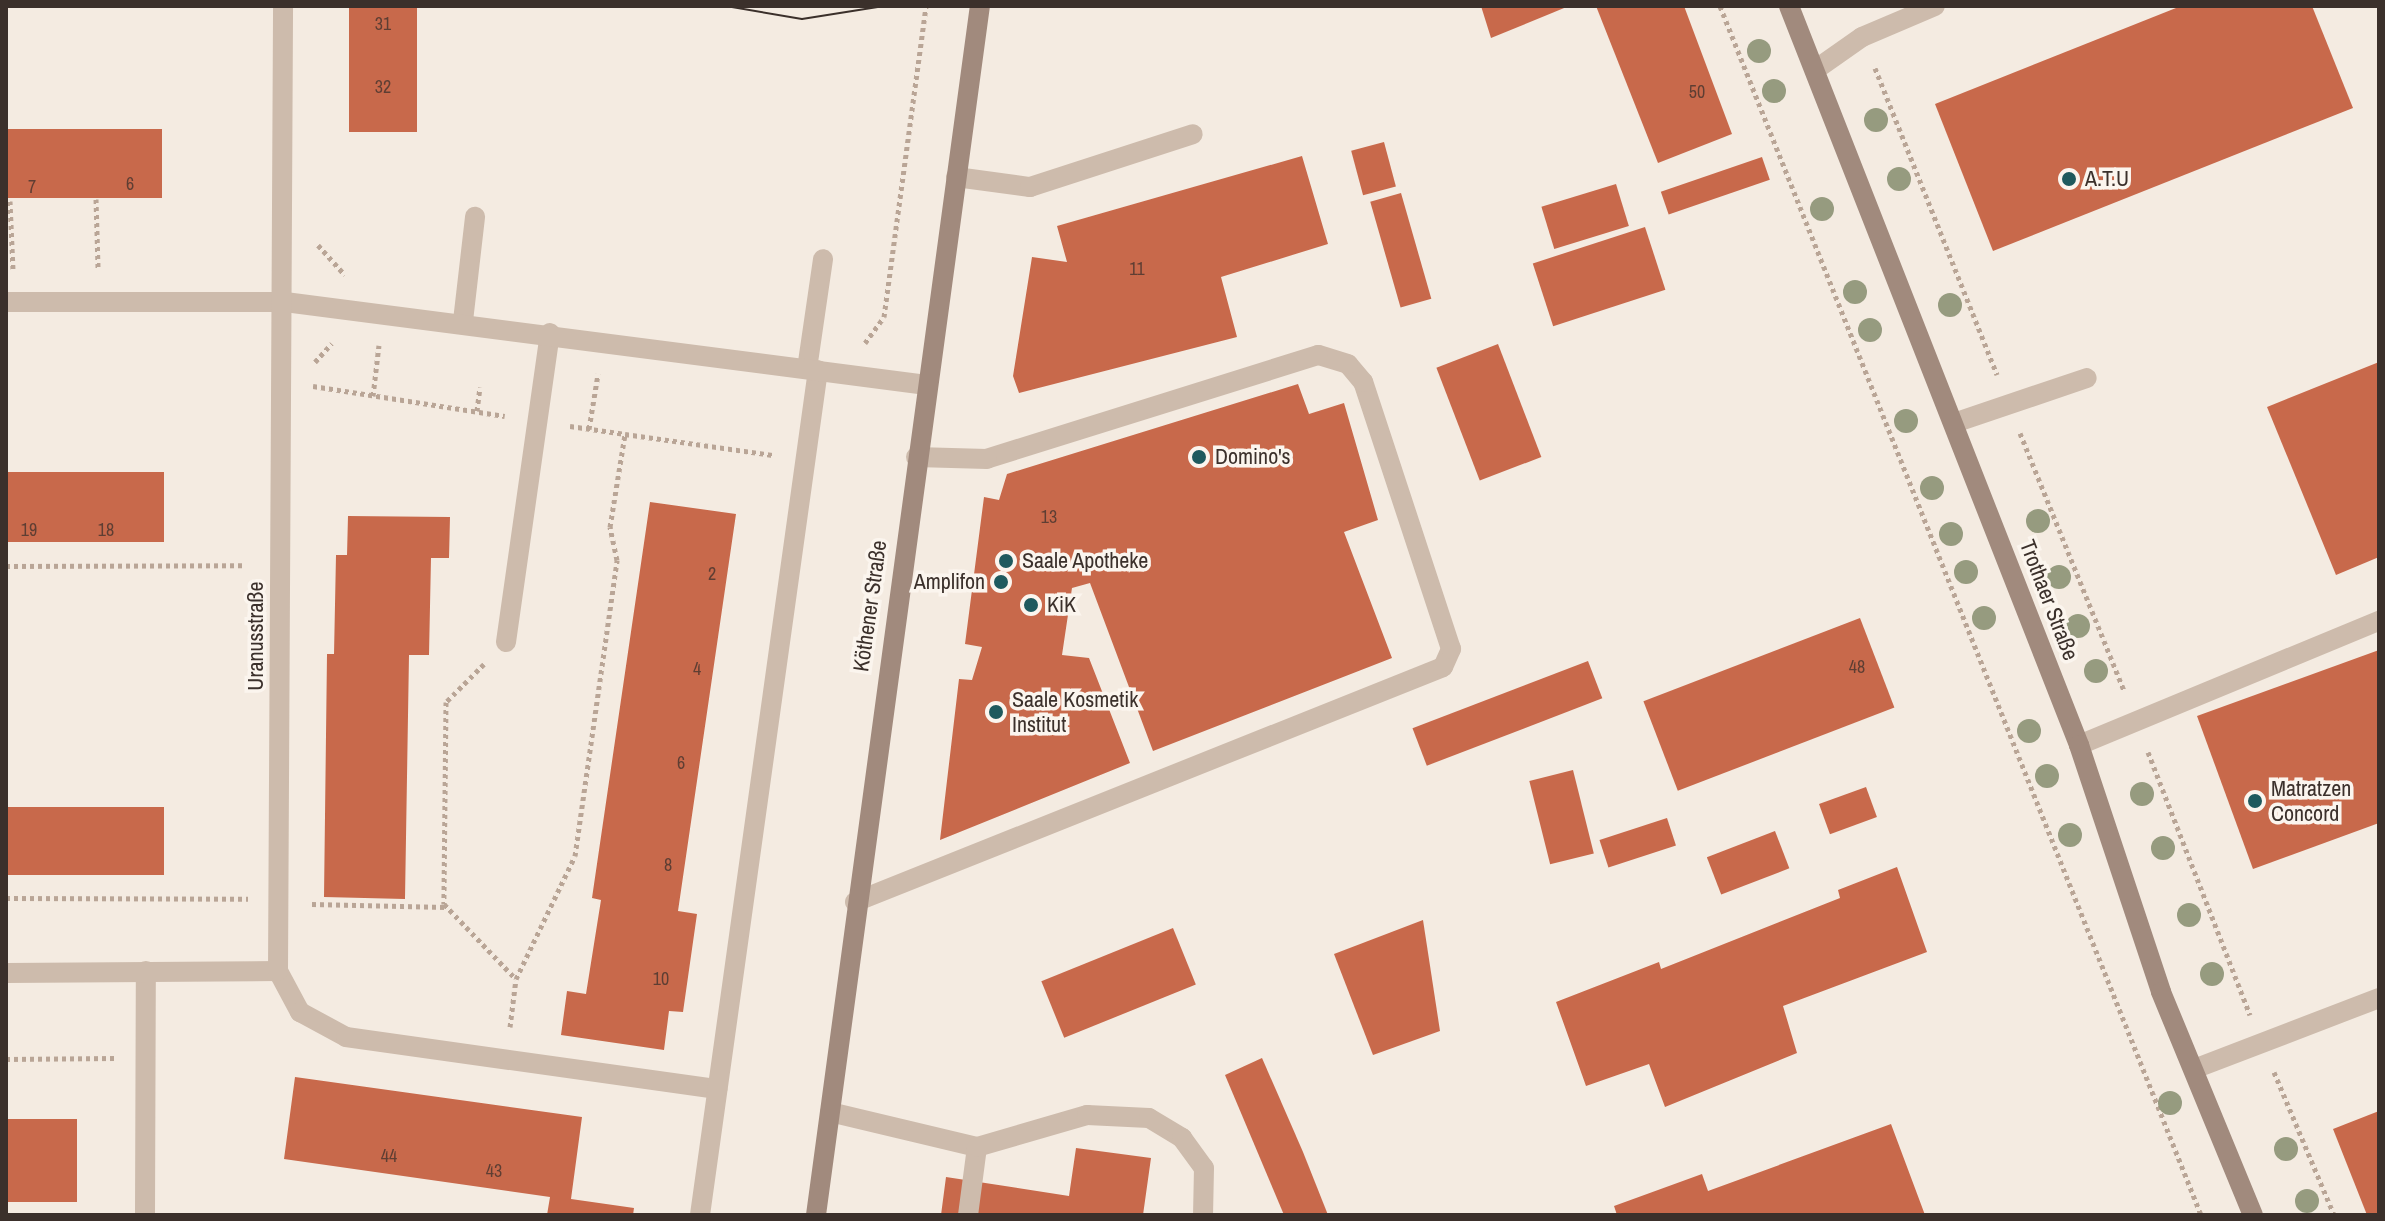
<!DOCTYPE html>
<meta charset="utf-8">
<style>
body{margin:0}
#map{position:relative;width:2385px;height:1221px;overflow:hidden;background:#f4ebe1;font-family:"Archivo Narrow",sans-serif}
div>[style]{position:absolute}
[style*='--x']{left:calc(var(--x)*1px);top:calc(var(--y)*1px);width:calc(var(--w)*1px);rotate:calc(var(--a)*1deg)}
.building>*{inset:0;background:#c8694b;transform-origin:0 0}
.path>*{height:5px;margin-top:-2.5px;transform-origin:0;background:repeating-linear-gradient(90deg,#b9a596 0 4px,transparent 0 8px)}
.service>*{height:20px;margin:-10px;padding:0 10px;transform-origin:10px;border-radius:10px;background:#cdbbac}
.minor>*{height:20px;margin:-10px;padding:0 10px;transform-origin:10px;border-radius:10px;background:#cdbbac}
.secondary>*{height:20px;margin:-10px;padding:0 10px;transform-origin:10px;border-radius:10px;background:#a18a7d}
.tram>*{height:2px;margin:-1px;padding:0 1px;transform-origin:1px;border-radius:1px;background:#3b302b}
.trees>*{width:24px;height:24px;margin:-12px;border-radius:50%;background:#969b7f}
.dots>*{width:22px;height:22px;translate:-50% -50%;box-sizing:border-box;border:4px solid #fbf5ee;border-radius:50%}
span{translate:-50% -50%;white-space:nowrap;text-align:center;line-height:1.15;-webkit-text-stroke:7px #fbf5ee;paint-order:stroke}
.number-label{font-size:18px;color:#5e3e33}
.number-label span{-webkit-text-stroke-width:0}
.poi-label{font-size:22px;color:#3b302b}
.left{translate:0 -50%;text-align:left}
.right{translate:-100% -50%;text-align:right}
.street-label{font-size:22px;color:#3b302b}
.frame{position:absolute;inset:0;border:8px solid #3b302b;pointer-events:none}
</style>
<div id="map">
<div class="building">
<div style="left:349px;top:6px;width:68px;height:126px"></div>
<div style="clip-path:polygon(1481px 6px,1569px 6px,1491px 38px)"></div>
<div style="clip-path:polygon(1596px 6px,1684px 6px,1732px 134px,1658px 163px)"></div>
<div style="clip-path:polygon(2181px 6px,2312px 6px,2353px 108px,1993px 251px,1935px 104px)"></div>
<div style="left:162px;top:129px;width:69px;height:156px;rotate:90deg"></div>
<div style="left:1384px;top:142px;width:46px;height:34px;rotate:75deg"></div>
<div style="clip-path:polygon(1302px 156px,1328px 244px,1221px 277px,1237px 337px,1019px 393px,1013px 376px,1032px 257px,1067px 262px,1057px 226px)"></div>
<div style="left:1762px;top:157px;width:24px;height:107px;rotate:71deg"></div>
<div style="left:1616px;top:184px;width:44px;height:78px;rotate:73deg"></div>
<div style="left:1401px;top:193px;width:110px;height:32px;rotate:74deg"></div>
<div style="left:1645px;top:227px;width:66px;height:118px;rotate:72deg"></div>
<div style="left:1498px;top:344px;width:121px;height:66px;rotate:69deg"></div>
<div style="clip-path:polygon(2379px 362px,2379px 557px,2336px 575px,2267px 407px)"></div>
<div style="clip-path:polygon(1298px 384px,1309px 414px,1344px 403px,1378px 520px,1344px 532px,1392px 658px,1153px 751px,1090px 583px,1072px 588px,1062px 655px,1089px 658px,1130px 763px,940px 840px,959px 679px,972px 680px,982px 647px,965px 644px,984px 497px,999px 500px,1007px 474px)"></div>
<div style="left:6px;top:472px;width:158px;height:70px"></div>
<div style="clip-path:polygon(650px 502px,736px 514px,678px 911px,697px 914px,683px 1012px,669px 1011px,664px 1050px,561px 1035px,567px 991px,586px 994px,601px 900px,592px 898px)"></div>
<div style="clip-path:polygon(348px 516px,450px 517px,449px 558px,431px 558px,429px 655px,409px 655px,405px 899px,324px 897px,327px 654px,334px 654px,336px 555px,347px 555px)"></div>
<div style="left:1860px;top:618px;width:96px;height:232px;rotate:69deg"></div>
<div style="clip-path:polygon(2379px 650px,2379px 823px,2253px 869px,2197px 716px)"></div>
<div style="left:1588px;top:661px;width:40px;height:188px;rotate:69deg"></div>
<div style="left:1573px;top:770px;width:86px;height:45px;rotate:76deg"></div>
<div style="left:1866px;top:787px;width:32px;height:50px;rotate:70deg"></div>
<div style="left:6px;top:807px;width:158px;height:68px"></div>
<div style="left:1667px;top:818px;width:29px;height:71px;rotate:72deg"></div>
<div style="left:1775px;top:831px;width:40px;height:73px;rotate:69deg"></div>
<div style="clip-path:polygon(1897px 867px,1927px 952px,1783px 1006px,1797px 1053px,1665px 1107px,1649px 1064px,1586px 1086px,1556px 1002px,1659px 962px,1661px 969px,1840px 898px,1838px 890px)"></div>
<div style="clip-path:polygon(1423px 920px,1440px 1031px,1373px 1055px,1334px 954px)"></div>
<div style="left:1173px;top:928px;width:61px;height:142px;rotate:68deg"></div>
<div style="clip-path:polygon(1262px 1058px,1303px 1152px,1328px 1215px,1284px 1215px,1225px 1075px)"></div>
<div style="clip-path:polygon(295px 1077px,582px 1117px,571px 1199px,634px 1208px,633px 1215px,547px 1215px,550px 1197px,284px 1159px)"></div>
<div style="clip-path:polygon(2379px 1111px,2379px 1215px,2367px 1215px,2333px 1129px)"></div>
<div style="left:6px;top:1119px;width:71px;height:83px"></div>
<div style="clip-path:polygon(1891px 1124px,1925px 1215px,1617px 1215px,1614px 1206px,1702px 1174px,1708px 1191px)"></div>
<div style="clip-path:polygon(1076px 1148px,1151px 1158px,1143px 1215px,941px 1215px,946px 1177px,1069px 1196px)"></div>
</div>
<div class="path">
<div style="--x:1720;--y:6;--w:1301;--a:68.3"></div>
<div style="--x:1875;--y:68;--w:330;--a:68.3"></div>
<div style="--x:96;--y:199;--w:69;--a:88.3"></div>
<div style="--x:10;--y:201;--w:68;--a:87.5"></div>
<div style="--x:318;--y:245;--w:40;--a:48"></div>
<div style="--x:865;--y:343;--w:32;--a:-54"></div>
<div style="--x:884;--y:317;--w:314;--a:-82.3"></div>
<div style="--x:315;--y:362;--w:25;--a:-48"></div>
<div style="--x:313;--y:386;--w:194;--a:8.9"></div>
<div style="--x:373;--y:396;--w:51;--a:-83.3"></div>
<div style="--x:477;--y:411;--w:24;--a:-83"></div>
<div style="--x:570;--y:426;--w:56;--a:8.3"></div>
<div style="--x:589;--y:429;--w:56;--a:-80.7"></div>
<div style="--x:2020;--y:433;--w:277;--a:68"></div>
<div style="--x:6;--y:566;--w:240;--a:-0.2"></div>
<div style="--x:484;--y:664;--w:54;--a:135"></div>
<div style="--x:446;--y:702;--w:202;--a:90.6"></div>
<div style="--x:444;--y:904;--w:104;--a:46.2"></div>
<div style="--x:2148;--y:752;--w:282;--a:68.8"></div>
<div style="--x:6;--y:898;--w:242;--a:0.2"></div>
<div style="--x:312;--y:904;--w:134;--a:1.3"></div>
<div style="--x:510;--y:1027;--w:48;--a:-82.9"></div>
<div style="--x:516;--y:979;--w:136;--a:-64.4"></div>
<div style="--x:575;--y:856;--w:299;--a:-81.9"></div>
<div style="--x:617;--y:560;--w:34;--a:-102"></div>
<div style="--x:610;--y:527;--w:94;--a:-80.8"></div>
<div style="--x:625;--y:434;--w:149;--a:8.1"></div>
<div style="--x:6;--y:1059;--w:110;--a:-0.5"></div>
<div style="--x:2274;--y:1072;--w:155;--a:67.2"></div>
</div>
<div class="service">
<div style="--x:1815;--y:70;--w:57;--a:-35.1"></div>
<div style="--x:1862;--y:37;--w:79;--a:-23"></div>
<div style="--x:956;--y:177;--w:75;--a:7.7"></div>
<div style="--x:1030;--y:187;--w:171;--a:-18"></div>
<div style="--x:463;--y:321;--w:105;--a:-83.4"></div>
<div style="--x:807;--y:369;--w:111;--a:-81.7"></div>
<div style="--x:1954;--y:423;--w:140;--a:-18.7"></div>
<div style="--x:506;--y:642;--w:312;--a:-81.9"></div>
<div style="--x:2079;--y:745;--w:325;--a:-22.5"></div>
<div style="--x:855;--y:902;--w:633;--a:-21.78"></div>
<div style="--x:1443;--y:667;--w:20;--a:-66"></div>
<div style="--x:1451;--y:649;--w:281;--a:-108.2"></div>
<div style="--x:1363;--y:382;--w:23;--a:-130"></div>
<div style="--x:1348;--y:364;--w:31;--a:-163"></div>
<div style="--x:1318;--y:355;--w:347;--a:162.6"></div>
<div style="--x:987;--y:459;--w:71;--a:-178.4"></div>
<div style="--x:278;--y:971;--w:47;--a:61.8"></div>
<div style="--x:300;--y:1012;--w:52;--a:28.5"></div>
<div style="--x:346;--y:1037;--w:375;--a:8"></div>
<div style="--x:2194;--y:1069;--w:198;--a:-21"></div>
<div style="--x:830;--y:1112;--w:151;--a:13.4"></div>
<div style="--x:977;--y:1147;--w:69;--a:97.5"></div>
<div style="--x:977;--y:1147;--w:115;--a:-16.2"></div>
<div style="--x:1087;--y:1115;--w:62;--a:2.8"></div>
<div style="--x:1149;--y:1118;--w:39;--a:31"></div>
<div style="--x:1182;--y:1138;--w:37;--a:54"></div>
<div style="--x:1204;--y:1168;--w:47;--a:91.2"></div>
<div style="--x:145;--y:1215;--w:244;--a:-89.8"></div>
<div style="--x:700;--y:1215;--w:853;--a:-82.05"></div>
</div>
<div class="minor">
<div style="--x:6;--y:302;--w:279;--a:0"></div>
<div style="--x:285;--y:302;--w:647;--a:7.37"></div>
<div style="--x:6;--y:973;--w:272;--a:-0.4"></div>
<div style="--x:278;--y:971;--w:965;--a:-89.7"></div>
</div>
<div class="secondary">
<div style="--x:1789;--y:6;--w:794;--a:68.57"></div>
<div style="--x:2079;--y:745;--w:260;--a:71.6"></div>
<div style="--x:2161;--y:992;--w:241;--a:67.6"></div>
<div style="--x:816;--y:1215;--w:1220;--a:-82.28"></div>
</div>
<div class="tram">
<div style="--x:726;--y:6;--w:77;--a:9.7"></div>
<div style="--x:802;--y:19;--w:83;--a:-9"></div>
</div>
<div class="trees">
<div style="left:1759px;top:51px"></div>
<div style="left:1774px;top:91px"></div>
<div style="left:1876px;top:120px"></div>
<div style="left:1899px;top:179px"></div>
<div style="left:1822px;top:209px"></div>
<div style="left:1855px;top:292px"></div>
<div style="left:1950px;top:305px"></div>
<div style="left:1870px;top:330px"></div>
<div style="left:1906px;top:421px"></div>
<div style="left:1932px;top:488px"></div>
<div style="left:2038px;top:521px"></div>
<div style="left:1951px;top:534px"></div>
<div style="left:1966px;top:572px"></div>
<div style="left:2059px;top:577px"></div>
<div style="left:1984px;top:618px"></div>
<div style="left:2078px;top:626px"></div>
<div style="left:2096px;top:671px"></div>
<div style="left:2029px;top:731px"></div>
<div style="left:2047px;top:776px"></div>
<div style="left:2142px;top:794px"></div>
<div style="left:2070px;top:835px"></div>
<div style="left:2163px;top:848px"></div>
<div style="left:2189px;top:915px"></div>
<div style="left:2212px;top:974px"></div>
<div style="left:2170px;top:1103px"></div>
<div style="left:2286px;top:1149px"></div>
<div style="left:2307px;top:1201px"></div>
</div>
<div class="dots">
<div style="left:2069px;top:179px;background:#1f5a5e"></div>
<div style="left:1199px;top:457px;background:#1f5a5e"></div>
<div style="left:1006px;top:561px;background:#1f5a5e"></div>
<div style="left:1001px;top:582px;background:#1f5a5e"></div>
<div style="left:1031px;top:605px;background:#1f5a5e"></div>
<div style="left:996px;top:712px;background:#1f5a5e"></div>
<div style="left:2255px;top:801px;background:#1f5a5e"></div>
</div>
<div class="number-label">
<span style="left:383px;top:24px">31</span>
<span style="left:383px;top:87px">32</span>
<span style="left:1697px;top:92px">50</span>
<span style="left:130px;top:184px">6</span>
<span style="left:32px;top:187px">7</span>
<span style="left:1137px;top:269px">11</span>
<span style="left:1049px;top:517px">13</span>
<span style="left:29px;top:530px">19</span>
<span style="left:106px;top:530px">18</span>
<span style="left:712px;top:574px">2</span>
<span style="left:1857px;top:667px">48</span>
<span style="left:697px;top:669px">4</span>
<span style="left:681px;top:763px">6</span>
<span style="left:668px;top:865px">8</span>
<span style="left:661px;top:979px">10</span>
<span style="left:389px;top:1156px">44</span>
<span style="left:494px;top:1171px">43</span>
</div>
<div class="poi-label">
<span class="left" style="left:2085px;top:179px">A.T.U</span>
<span class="left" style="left:1215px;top:457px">Domino's</span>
<span class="left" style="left:1022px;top:561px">Saale Apotheke</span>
<span class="right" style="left:985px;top:582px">Amplifon</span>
<span class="left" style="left:1047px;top:605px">KiK</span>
<span class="left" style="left:1012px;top:712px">Saale Kosmetik<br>Institut</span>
<span class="left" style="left:2271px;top:801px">Matratzen<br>Concord</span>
</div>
<div class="street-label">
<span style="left:2049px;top:600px;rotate:69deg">Trothaer Straße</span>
<span style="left:870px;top:606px;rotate:-82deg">Köthener Straße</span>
<span style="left:256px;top:636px;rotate:-90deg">Uranusstraße</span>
</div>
<div class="frame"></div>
</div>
